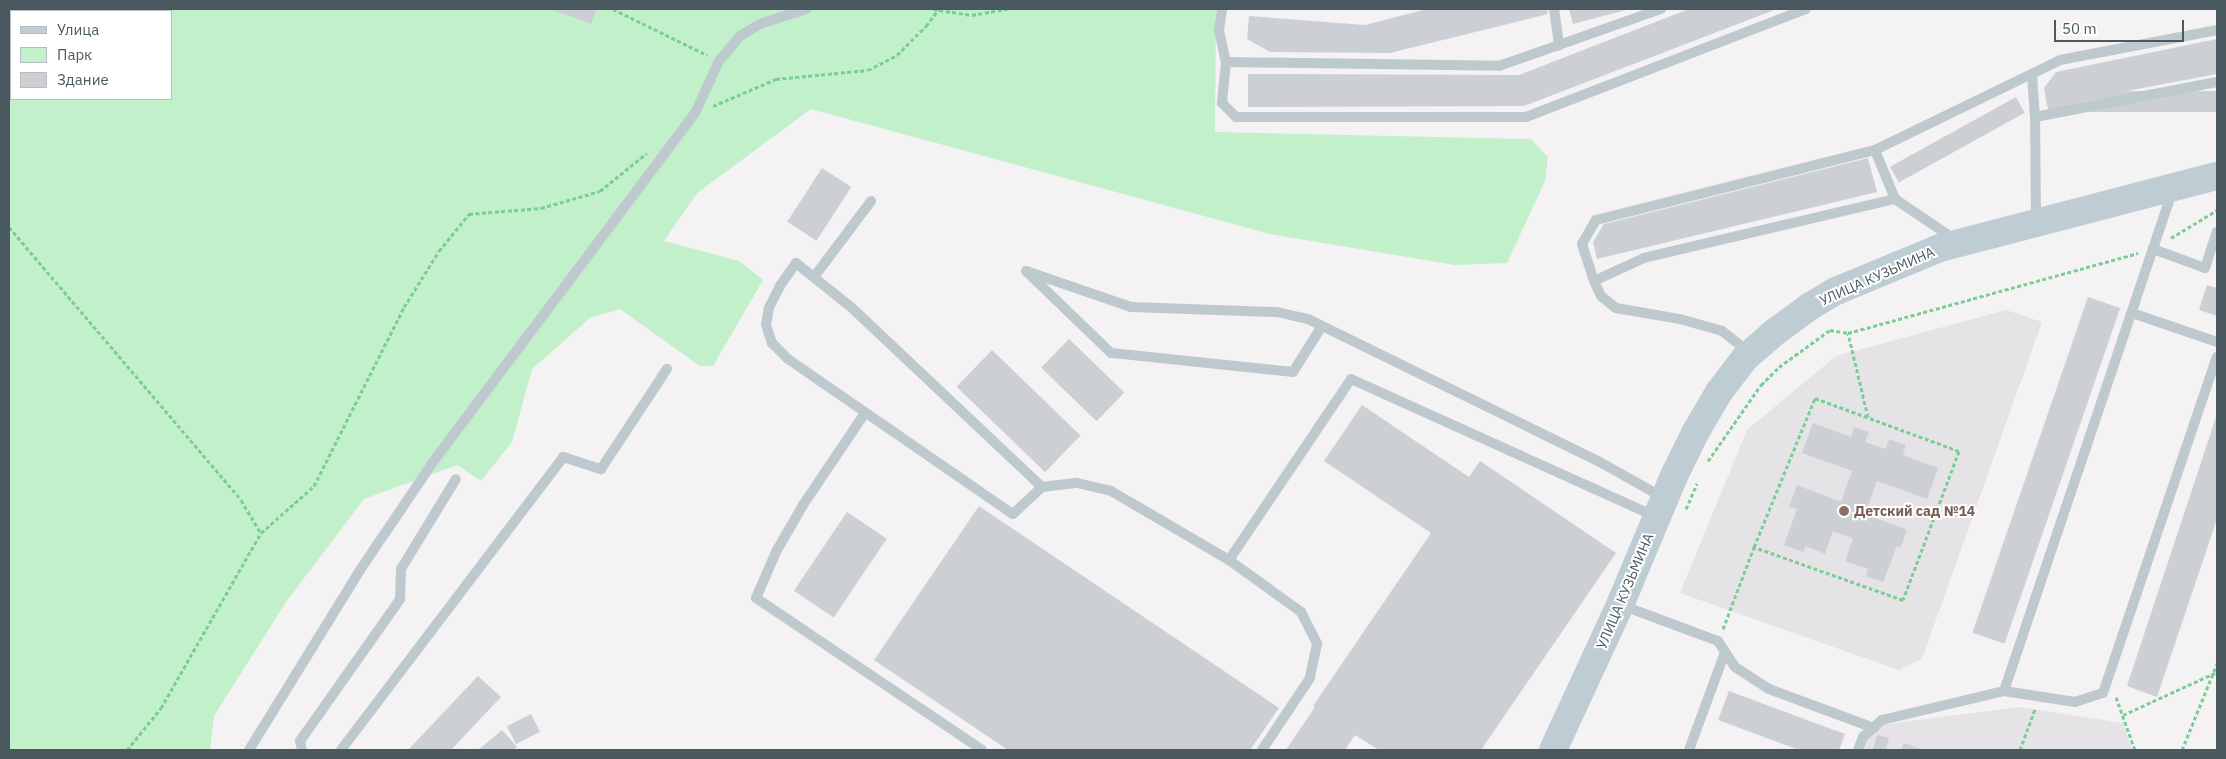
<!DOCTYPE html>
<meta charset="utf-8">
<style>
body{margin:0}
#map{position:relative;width:2226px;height:759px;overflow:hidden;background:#f4f2f3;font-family:"IBM Plex Sans",sans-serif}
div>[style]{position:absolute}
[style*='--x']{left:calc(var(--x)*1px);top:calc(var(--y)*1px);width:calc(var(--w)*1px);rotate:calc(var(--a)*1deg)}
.education>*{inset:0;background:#e5e3e5}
.green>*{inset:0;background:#c2f0cb}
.building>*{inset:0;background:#ccd0d4;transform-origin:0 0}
.path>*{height:3px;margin-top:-1.5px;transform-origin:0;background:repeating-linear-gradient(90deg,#7ace95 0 4px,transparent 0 6.5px)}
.service>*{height:10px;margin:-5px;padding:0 5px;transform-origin:5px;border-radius:5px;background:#bec9ce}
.secondary>*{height:28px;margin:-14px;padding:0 14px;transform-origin:14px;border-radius:14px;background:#beccd3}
.dots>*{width:14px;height:14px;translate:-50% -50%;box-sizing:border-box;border:2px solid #fff;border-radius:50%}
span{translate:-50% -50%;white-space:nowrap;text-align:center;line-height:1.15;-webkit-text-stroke:4px #fff;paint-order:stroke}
.street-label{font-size:14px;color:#4a5960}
.education-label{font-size:14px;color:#785e54;font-weight:700}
.left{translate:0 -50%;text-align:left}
.frame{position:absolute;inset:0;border:10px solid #4a5960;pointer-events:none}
.legend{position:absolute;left:10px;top:10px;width:162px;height:90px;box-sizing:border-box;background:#fff;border:1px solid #b7bdbf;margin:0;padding:6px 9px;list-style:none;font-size:15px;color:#4a5960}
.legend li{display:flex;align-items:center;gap:10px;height:25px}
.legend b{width:25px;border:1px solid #b7bdbf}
.scale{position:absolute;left:2054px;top:20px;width:130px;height:22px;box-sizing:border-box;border:2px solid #4a5960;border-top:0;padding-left:6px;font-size:15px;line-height:18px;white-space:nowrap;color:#4a5960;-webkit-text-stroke:4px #fff;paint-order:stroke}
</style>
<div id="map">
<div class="education">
<div style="clip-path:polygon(2006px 310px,2042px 322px,1922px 659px,1899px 670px,1680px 593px,1747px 430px,1836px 356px)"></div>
<div style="clip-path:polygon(2019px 707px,2123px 723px,2132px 750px,1864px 750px,1872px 726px)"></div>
</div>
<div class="green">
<div style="clip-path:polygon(evenodd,9px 9px,1216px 9px,1215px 132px,1531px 139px,1548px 157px,1545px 181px,1507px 263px,1455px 265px,1270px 234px,811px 109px,697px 193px,664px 241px,739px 261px,763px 280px,713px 366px,700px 366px,620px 309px,590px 318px,532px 369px,512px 442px,481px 481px,457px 465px,364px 499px,286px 602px,214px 716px,210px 750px,9px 750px,9px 9px,11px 11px,171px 11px,171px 99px,11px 99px,11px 11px)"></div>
</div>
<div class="building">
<div style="clip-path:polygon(550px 9px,597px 9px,591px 24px)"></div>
<div style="clip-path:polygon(1427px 9px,1547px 9px,1548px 14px,1390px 53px,1270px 52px,1247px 39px,1249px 16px,1365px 25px)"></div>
<div style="clip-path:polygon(1569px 9px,1630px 9px,1573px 24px)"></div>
<div style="clip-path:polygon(1689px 9px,1777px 9px,1524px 106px,1248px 107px,1248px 74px,1519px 75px)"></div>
<div style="clip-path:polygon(2217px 39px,2217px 74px,2047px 106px,2044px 88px,2056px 72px)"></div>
<div style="left:2217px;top:91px;width:21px;height:169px;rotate:90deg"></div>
<div style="left:2016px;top:97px;width:18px;height:144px;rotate:61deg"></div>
<div style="clip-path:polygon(1868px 158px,1877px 192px,1597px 259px,1593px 242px,1604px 224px)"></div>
<div style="left:822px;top:168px;width:35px;height:64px;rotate:33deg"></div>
<div style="clip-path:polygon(2207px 285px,2217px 288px,2217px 316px,2199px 310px)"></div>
<div style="left:2088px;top:297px;width:34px;height:355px;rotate:19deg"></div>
<div style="left:1069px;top:339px;width:77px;height:40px;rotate:44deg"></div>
<div style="left:992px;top:350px;width:123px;height:51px;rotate:44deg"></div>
<div style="clip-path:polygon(1362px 405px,1469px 477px,1480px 461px,1616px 553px,1481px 750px,1379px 750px,1355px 735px,1345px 750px,1286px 750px,1315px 707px,1313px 706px,1431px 533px,1324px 461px)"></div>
<div style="clip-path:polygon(2217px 414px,2217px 519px,2157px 697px,2127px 686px)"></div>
<div style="clip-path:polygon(1813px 423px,1851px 437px,1854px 427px,1869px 432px,1865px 442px,1886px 449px,1889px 439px,1906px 445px,1903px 455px,1938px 468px,1927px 499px,1877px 481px,1865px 514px,1907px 530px,1901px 547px,1897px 546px,1883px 582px,1866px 576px,1868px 569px,1845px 561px,1853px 539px,1833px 531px,1825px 554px,1806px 546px,1803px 552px,1784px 545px,1797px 509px,1789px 507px,1797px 485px,1841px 502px,1852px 471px,1802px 453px)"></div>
<div style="clip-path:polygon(979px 506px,1279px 708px,1250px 750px,1008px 750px,874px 660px)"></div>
<div style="left:847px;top:512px;width:48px;height:95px;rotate:34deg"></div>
<div style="clip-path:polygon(478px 676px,501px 697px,451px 750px,408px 750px)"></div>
<div style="clip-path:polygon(1729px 691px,1845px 734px,1839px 750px,1799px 750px,1718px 720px)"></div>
<div style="left:531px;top:714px;width:20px;height:27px;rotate:63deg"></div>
<div style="clip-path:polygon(502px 730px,517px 747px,513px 750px,478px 750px)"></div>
<div style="clip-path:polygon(1877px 735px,1889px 738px,1886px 750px,1873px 750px)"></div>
<div style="clip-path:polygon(1904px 743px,1923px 750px,1901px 750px)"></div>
</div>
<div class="path">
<div style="--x:613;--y:9;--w:105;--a:26.1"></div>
<div style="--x:933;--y:9;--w:39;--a:9"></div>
<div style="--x:972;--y:15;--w:36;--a:-10"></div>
<div style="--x:713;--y:106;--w:69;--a:-23.2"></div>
<div style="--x:776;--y:79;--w:92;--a:-5.6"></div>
<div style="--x:868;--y:70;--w:33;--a:-27"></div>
<div style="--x:897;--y:55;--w:41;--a:-45"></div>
<div style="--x:926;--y:26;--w:20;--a:-53"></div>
<div style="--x:9;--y:227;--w:358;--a:49.6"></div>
<div style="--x:241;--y:500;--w:39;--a:59"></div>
<div style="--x:2171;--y:238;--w:54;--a:-31.3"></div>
<div style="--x:1815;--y:398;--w:153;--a:20.2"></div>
<div style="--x:1959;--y:451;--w:159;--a:110.6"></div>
<div style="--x:1903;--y:600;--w:158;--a:-160.4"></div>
<div style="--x:1754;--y:547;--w:161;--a:-67.7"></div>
<div style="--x:1868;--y:417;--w:86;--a:-103.4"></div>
<div style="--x:1848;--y:333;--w:301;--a:-15.4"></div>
<div style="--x:1708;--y:461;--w:93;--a:-55.1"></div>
<div style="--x:1761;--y:385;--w:25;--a:-45"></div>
<div style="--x:1779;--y:367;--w:63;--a:-36"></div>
<div style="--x:1830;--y:330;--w:18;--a:9"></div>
<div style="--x:1686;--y:509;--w:28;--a:-67"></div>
<div style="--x:1723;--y:629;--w:88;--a:-69.3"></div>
<div style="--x:2116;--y:697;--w:56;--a:70.3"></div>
<div style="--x:2123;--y:715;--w:103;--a:-24.6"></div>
<div style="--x:127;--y:750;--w:54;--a:-51"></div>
<div style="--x:161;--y:708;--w:202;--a:-60.3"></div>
<div style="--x:261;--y:533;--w:71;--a:-41.6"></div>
<div style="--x:314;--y:486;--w:200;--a:-63.3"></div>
<div style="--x:404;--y:307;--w:66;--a:-58"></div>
<div style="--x:439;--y:251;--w:48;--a:-51"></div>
<div style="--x:469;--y:214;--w:72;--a:-4.8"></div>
<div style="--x:541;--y:208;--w:61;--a:-16.1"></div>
<div style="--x:600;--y:191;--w:60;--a:-39"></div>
<div style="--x:2020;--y:750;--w:44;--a:-69.9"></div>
<div style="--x:2182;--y:750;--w:93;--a:-67.9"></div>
</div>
<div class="service">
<div style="--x:1222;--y:9;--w:21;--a:98"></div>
<div style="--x:1219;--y:30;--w:33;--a:78"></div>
<div style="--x:1226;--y:62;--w:273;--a:0.8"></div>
<div style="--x:1499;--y:66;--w:172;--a:-19.4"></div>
<div style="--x:1554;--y:9;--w:37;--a:82"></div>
<div style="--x:1226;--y:62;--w:41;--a:95.6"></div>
<div style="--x:1222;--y:103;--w:20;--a:45"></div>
<div style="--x:1236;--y:117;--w:290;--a:0"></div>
<div style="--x:1526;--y:117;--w:300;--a:-21.1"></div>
<div style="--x:2032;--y:74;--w:43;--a:86"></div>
<div style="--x:1875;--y:150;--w:53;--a:67.8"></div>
<div style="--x:1895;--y:199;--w:258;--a:166.8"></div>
<div style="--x:1644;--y:258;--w:55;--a:155.3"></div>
<div style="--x:1594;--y:281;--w:39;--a:-108"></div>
<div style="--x:1582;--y:244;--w:28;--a:-60"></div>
<div style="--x:1596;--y:220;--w:288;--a:-14.1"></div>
<div style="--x:1875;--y:150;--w:206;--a:-25.9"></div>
<div style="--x:2060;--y:60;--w:160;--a:-10.8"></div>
<div style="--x:1895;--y:199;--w:71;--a:34.1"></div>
<div style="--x:2036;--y:222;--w:105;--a:-90.5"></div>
<div style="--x:2035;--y:117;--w:185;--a:-10.9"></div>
<div style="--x:2153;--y:249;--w:55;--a:20.1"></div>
<div style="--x:2205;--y:268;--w:38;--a:-72"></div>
<div style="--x:814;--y:277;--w:95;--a:-53.1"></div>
<div style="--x:1594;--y:281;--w:17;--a:65"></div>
<div style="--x:1601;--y:296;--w:19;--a:39"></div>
<div style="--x:1616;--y:308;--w:65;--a:9.8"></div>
<div style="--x:1680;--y:319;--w:44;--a:15.9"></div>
<div style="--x:1722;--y:331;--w:34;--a:38"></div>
<div style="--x:2132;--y:313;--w:90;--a:18.8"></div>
<div style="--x:1322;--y:326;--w:54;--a:122.2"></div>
<div style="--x:1293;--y:372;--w:183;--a:-174"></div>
<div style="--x:1111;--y:353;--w:118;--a:-136"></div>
<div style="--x:1026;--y:271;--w:111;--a:18.9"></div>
<div style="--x:1131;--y:307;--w:146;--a:2"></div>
<div style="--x:1277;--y:312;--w:32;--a:13"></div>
<div style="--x:1308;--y:319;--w:325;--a:26.1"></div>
<div style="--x:1600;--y:462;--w:73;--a:29.4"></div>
<div style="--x:865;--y:413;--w:111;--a:124"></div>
<div style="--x:803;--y:505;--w:54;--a:119.9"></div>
<div style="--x:776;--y:552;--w:50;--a:113.5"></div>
<div style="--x:756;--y:598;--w:272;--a:33.9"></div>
<div style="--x:1042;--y:487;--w:261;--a:-136.7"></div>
<div style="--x:852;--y:308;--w:72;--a:-141.2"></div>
<div style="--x:796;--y:263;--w:28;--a:125"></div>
<div style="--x:780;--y:286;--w:25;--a:117"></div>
<div style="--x:769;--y:308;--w:17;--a:100"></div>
<div style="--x:766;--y:325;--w:19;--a:72"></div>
<div style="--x:772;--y:343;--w:23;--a:45"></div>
<div style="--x:788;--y:359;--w:273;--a:34.6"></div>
<div style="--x:1013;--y:514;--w:40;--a:-43"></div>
<div style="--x:1042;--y:487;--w:35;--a:-7"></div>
<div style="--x:1077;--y:483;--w:35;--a:13"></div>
<div style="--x:1111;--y:491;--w:137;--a:30.3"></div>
<div style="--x:1229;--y:560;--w:89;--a:35.8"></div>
<div style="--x:1301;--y:612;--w:36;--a:63"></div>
<div style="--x:1317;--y:644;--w:35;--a:102"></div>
<div style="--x:1310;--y:678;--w:87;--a:123.7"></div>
<div style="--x:1229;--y:560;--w:218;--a:-56"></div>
<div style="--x:1351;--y:379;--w:335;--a:24.3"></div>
<div style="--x:1621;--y:605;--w:103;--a:20.4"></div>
<div style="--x:1718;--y:641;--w:31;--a:57"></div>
<div style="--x:1735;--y:667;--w:40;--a:32.9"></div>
<div style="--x:1769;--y:689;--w:112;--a:20.4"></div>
<div style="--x:2004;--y:691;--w:527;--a:-71.39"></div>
<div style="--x:249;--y:750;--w:211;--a:-58.3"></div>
<div style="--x:360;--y:570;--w:130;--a:-55.9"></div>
<div style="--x:433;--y:462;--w:436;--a:-53.1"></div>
<div style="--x:695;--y:113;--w:57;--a:-65.2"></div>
<div style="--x:719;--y:61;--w:33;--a:-50"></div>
<div style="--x:740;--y:36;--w:23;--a:-31"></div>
<div style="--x:760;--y:24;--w:49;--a:-17.7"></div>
<div style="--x:302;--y:750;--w:9;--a:-103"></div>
<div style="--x:300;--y:741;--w:174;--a:-54.8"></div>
<div style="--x:400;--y:599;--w:30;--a:-88"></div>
<div style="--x:401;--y:569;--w:105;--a:-58.6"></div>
<div style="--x:341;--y:750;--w:368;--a:-52.8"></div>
<div style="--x:563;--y:457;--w:40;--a:18"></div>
<div style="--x:601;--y:469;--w:120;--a:-56.6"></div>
<div style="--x:1689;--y:750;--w:104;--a:-69.8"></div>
<div style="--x:1858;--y:750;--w:14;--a:-69"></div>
<div style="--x:1863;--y:737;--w:25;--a:-42"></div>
<div style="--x:1882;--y:720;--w:125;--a:-13.4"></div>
<div style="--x:2004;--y:691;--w:72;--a:8.8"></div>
<div style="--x:2075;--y:702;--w:29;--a:-18"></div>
<div style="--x:2103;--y:693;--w:355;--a:-71.3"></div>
</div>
<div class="secondary">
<div style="--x:1553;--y:750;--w:160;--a:-65.2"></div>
<div style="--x:1620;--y:605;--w:138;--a:-67.3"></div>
<div style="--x:1673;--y:478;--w:50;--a:-63.9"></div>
<div style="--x:1695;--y:433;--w:48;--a:-59.7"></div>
<div style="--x:1719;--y:392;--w:43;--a:-52.6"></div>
<div style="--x:1745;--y:358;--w:40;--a:-41"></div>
<div style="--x:1775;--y:332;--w:42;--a:-36.3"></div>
<div style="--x:1809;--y:307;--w:31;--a:-31"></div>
<div style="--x:1836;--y:291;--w:113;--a:-22.5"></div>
<div style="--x:1940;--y:248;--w:286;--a:-14.6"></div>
</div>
<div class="dots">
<div style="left:1844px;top:511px;background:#8d6e63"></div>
</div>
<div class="street-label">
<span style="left:1877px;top:276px;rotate:-24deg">УЛИЦА КУЗЬМИНА</span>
<span style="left:1625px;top:591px;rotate:-67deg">УЛИЦА КУЗЬМИНА</span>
</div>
<div class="education-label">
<span class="left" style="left:1854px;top:511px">Детский сад №14</span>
</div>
<div class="frame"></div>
<ul class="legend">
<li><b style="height:6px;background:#beccd3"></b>Улица</li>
<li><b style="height:14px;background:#c2f0cb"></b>Парк</li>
<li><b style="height:14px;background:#ccd0d4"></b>Здание</li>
</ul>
<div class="scale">50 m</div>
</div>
